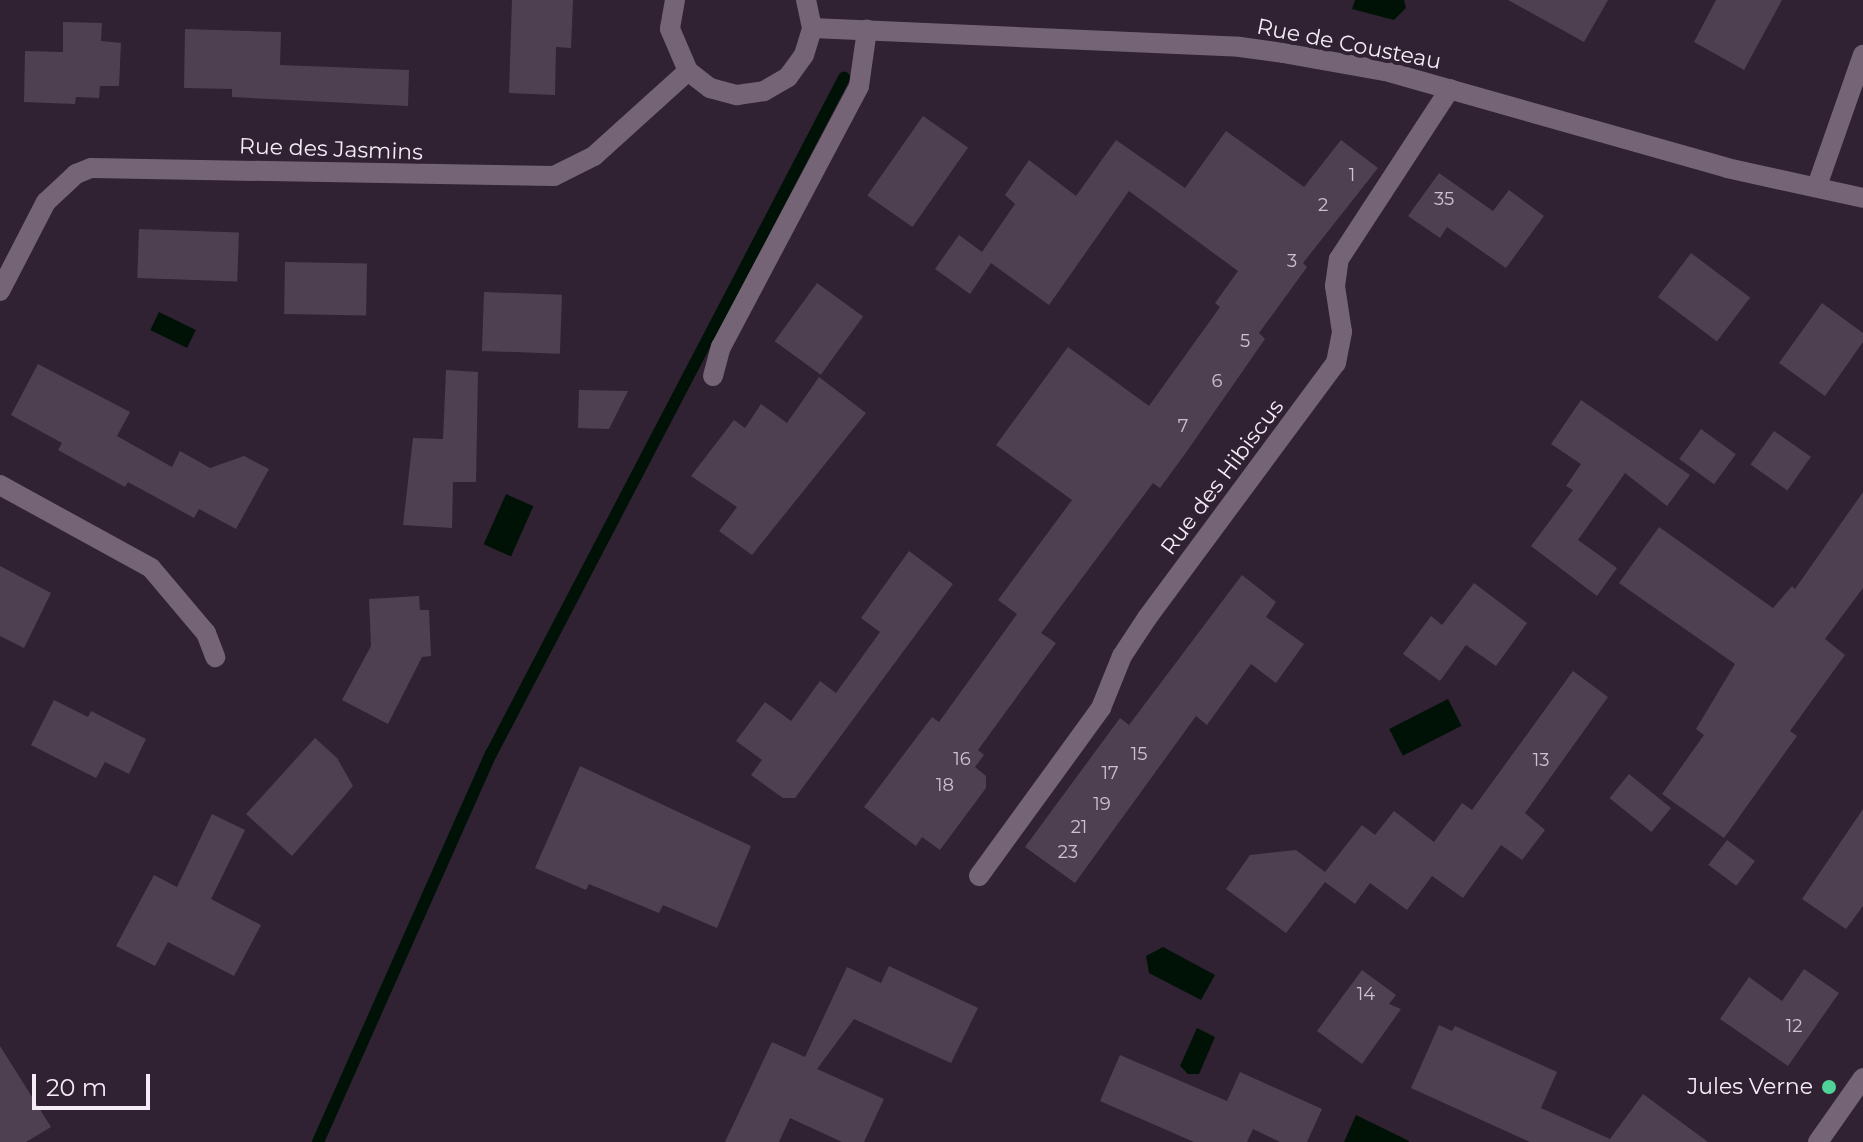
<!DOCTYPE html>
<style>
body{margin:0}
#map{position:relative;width:1863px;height:1142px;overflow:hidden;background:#302232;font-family:Montserrat,sans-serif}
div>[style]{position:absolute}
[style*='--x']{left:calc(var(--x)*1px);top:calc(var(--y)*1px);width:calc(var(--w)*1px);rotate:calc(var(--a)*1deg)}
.water>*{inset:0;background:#001206;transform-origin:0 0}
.stream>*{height:12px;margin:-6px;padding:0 6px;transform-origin:6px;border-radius:6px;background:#001206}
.building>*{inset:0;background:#4f4051;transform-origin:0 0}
.street>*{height:20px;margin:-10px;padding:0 10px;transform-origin:10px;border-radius:10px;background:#746476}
.dots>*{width:22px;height:22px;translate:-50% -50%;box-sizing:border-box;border:4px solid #302232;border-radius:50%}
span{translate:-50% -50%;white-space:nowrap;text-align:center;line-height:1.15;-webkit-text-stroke:8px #302232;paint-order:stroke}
.number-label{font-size:18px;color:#ccc1ce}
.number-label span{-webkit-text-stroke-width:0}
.street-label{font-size:22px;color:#f6ecf7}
.poi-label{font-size:22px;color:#f6ecf7}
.right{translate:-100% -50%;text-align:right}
.scale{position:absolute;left:32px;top:1074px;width:118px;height:36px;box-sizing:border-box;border:4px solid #f6ecf7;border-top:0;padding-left:10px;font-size:24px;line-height:28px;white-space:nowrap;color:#f6ecf7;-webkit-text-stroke:6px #302232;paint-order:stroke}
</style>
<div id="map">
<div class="water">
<div style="clip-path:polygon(1355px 0,1404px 0,1406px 8px,1394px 20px,1352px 9px)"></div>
<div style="left:159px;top:312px;width:41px;height:20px;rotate:26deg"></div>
<div style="left:506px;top:494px;width:30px;height:55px;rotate:24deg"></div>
<div style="left:1448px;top:699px;width:30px;height:66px;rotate:63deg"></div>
<div style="clip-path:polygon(1163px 947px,1215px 975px,1201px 1000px,1149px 973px,1146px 956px)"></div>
<div style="clip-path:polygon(1197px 1028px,1215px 1037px,1199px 1074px,1188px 1074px,1180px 1066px)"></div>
<div style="clip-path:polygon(1356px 1115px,1409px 1141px,1409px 1142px,1344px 1142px)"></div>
</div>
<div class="stream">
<div style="--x:318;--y:1142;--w:425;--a:-66"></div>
<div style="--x:491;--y:754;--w:763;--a:-62.43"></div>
</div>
<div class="building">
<div style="clip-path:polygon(512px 0,573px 0,571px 48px,556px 47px,555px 95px,509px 93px)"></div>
<div style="clip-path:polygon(1508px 0,1608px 0,1584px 42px)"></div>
<div style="clip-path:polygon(1716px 0,1782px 0,1744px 70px,1694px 42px)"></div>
<div style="clip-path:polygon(63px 22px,102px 23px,101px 41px,121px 43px,119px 86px,100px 86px,99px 98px,76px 97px,75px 104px,24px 102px,25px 51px,63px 52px)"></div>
<div style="clip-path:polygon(185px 29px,281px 32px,280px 65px,409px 70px,408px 106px,232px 97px,232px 89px,184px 88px)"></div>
<div style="left:923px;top:116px;width:55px;height:97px;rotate:35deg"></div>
<div style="clip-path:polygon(1226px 131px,1304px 187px,1341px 140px,1378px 168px,1303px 263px,1307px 267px,1259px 333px,1265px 339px,1185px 454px,1160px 488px,1153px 483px,1041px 633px,1056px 643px,978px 750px,984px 755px,975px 767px,986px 776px,986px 788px,940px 850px,922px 837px,916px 846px,864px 807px,932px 717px,939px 722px,1017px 614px,998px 600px,1072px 500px,996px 445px,1068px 347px,1149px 406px,1220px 307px,1215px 303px,1238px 271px,1129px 191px,1049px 305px,991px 263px,970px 294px,935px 269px,959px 235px,982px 252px,1015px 204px,1005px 195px,1029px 160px,1076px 196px,1116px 140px,1185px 188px)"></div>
<div style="clip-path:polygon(1439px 173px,1493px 211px,1509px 190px,1544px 216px,1506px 268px,1447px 227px,1440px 238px,1408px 216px)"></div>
<div style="left:139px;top:229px;width:100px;height:49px;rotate:2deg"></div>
<div style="left:1691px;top:253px;width:74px;height:55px;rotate:37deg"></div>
<div style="left:285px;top:262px;width:82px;height:52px;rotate:1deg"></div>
<div style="left:817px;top:283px;width:57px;height:72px;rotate:36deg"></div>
<div style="left:484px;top:292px;width:78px;height:59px;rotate:2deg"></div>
<div style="clip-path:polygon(1822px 303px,1863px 333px,1863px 342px,1825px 396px,1779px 363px)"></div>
<div style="clip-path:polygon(38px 364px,130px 412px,117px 436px,172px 467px,180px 451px,210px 468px,244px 456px,269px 469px,236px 529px,199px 509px,194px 518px,128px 482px,125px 487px,58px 450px,62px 443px,11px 415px)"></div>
<div style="clip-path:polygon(446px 370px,478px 372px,476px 482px,453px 482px,452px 528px,403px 525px,413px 438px,443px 439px)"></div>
<div style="clip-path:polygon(819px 377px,866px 413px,752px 555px,719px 531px,737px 507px,691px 476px,734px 420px,745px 428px,761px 404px,787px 423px)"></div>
<div style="clip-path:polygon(579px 390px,628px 391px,609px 429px,578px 428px)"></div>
<div style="clip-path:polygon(1581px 400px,1690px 475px,1667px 506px,1625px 473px,1578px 540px,1617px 568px,1597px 596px,1531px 546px,1573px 490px,1566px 486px,1581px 464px,1551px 444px)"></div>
<div style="left:1701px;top:429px;width:43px;height:37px;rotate:36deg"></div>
<div style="left:1774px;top:431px;width:45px;height:41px;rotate:35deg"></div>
<div style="clip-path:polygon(1863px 492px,1863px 588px,1825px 639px,1845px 655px,1790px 731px,1797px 736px,1724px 838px,1662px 794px,1704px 735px,1696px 729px,1735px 664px,1619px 583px,1659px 527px,1773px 608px,1792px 586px,1795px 589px)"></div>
<div style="clip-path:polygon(909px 551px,953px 584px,795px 798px,783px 798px,751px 775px,762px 760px,736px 741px,765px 702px,791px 721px,820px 681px,836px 693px,880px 632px,861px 618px)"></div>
<div style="clip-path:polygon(0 566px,51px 593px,24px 648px,0 636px)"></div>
<div style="clip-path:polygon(1242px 575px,1276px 602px,1266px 617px,1304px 644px,1276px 683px,1251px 664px,1207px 725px,1196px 716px,1075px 883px,1025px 847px,1120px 718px,1129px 725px)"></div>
<div style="clip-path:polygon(1474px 583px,1527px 623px,1496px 666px,1466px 645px,1440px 681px,1403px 654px,1431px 616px,1442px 625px)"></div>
<div style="clip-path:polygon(419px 596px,420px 610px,429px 610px,431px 656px,422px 657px,388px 724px,342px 700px,371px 646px,369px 599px)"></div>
<div style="clip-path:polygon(1573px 671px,1608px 697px,1525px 813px,1545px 830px,1522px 860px,1501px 845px,1463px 898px,1432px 876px,1407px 910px,1370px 883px,1355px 904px,1325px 882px,1286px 933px,1226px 889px,1250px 855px,1296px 850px,1325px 872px,1362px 825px,1375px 835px,1394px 811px,1434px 842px,1462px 803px,1472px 810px)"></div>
<div style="clip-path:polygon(54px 700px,88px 717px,91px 711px,146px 739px,129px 774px,105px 762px,96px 778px,31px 745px)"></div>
<div style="clip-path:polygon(315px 738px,337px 758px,353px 786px,292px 856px,246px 814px)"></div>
<div style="clip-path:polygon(580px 766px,751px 846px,717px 928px,663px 905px,659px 913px,589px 884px,586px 890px,535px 868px)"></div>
<div style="left:1629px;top:774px;width:54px;height:31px;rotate:39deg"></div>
<div style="clip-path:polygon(1863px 809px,1863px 906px,1846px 929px,1802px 899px)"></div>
<div style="clip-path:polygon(212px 814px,245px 830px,211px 899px,261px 925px,234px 976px,168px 942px,155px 966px,116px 946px,154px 875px,177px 887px)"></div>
<div style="left:1727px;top:840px;width:35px;height:31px;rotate:37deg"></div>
<div style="clip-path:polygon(889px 966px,978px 1008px,951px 1063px,854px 1019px,817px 1069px,884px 1099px,864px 1142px,842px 1142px,790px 1118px,779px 1142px,725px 1142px,772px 1042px,805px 1057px,847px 967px,881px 983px)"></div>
<div style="clip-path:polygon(1804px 969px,1839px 993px,1788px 1066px,1720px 1019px,1749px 977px,1782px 1001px)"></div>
<div style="clip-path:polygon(1362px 970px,1396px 995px,1389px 1004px,1401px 1009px,1362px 1064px,1317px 1031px)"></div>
<div style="clip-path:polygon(1439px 1025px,1452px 1031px,1455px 1026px,1557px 1072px,1541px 1108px,1610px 1139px,1643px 1094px,1708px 1142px,1530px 1142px,1411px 1088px)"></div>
<div style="clip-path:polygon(0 1046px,51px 1127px,26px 1142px,0 1142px)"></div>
<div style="clip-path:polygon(1120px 1055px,1227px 1101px,1240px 1072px,1322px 1109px,1307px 1142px,1280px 1142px,1253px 1129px,1247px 1142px,1194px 1142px,1100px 1101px)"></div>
</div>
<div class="street">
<div style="--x:675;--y:0;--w:29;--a:100"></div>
<div style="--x:670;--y:29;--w:46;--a:66.8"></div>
<div style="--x:688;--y:71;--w:28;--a:38"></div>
<div style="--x:710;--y:88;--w:28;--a:15"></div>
<div style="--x:737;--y:95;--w:27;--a:-8"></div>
<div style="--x:764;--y:91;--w:28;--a:-30"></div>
<div style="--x:788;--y:77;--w:27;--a:-54"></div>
<div style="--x:804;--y:55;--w:28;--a:-73"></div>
<div style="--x:812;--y:28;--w:29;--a:-102"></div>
<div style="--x:812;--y:28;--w:428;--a:2.5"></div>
<div style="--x:1240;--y:47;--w:43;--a:7.9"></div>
<div style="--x:1283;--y:53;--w:104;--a:10"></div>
<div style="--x:1385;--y:71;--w:355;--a:15.8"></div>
<div style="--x:1727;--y:168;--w:139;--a:12.4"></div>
<div style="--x:1817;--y:186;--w:139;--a:-70.7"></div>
<div style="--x:0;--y:291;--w:100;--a:-62.7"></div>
<div style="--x:46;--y:202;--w:41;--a:-43"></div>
<div style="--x:76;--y:174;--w:16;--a:-22"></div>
<div style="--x:91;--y:168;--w:463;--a:1"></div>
<div style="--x:554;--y:176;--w:45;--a:-26.6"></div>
<div style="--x:594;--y:156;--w:127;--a:-42.1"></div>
<div style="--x:713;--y:376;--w:30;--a:-75"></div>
<div style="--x:721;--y:347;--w:295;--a:-62.1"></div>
<div style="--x:859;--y:86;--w:57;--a:-81.9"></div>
<div style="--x:0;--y:485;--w:172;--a:28.8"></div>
<div style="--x:151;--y:568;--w:85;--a:49.8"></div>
<div style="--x:206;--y:633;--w:26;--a:69"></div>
<div style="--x:979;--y:876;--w:208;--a:-54"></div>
<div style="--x:1101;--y:708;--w:56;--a:-68"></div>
<div style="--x:1122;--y:656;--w:45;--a:-56.7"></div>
<div style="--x:1147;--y:618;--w:317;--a:-53.5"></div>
<div style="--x:1336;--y:363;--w:32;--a:-79"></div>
<div style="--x:1342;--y:332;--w:47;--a:-98.7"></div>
<div style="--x:1335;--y:286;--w:27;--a:-82"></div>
<div style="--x:1339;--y:259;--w:203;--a:-56.9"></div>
<div style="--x:1818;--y:1142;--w:78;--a:-54.9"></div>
</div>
<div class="dots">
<div style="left:1829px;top:1087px;background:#4fd399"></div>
</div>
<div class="number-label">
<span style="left:1352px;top:175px">1</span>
<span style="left:1444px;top:199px">35</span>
<span style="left:1323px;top:205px">2</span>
<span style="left:1292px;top:261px">3</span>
<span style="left:1245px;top:341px">5</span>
<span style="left:1217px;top:381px">6</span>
<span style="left:1183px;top:426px">7</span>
<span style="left:1139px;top:754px">15</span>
<span style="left:962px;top:759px">16</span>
<span style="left:1541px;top:760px">13</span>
<span style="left:1110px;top:773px">17</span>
<span style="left:945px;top:785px">18</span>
<span style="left:1102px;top:804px">19</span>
<span style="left:1079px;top:827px">21</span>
<span style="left:1068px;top:852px">23</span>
<span style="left:1366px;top:994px">14</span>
<span style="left:1794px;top:1026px">12</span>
</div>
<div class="street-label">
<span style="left:1349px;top:44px;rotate:11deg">Rue de Cousteau</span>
<span style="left:331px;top:149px;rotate:2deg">Rue des Jasmins</span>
<span style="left:1222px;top:477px;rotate:-53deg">Rue des Hibiscus</span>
</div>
<div class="poi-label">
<span class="right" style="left:1813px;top:1087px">Jules Verne</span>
</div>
<div class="scale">20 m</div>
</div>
